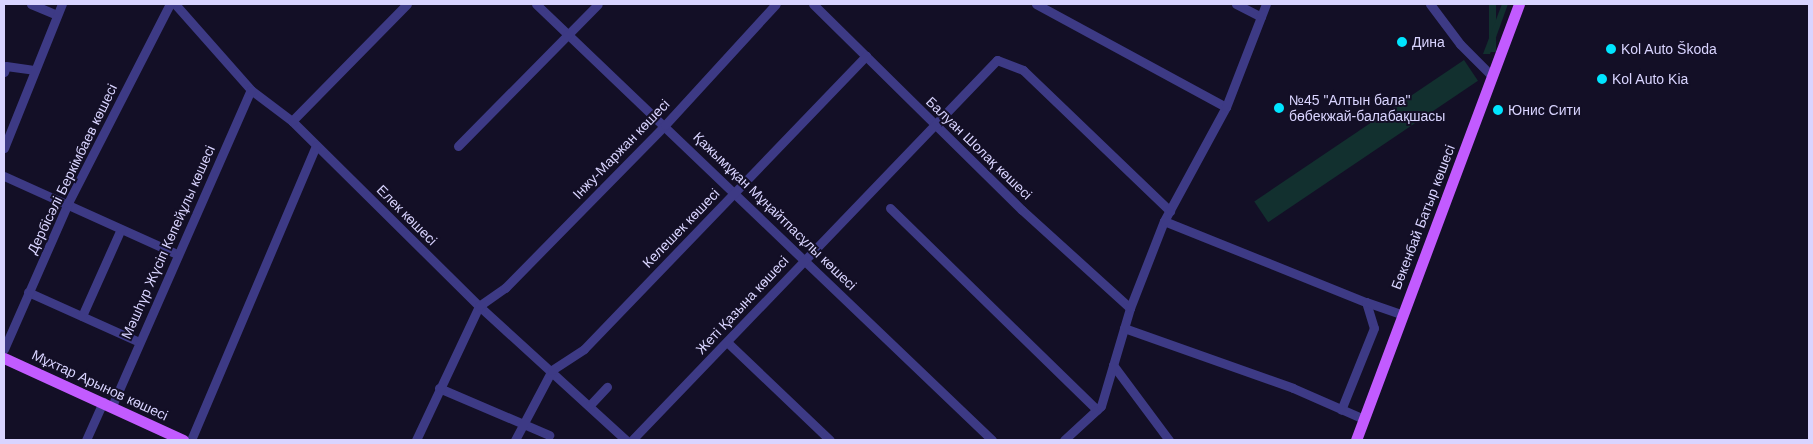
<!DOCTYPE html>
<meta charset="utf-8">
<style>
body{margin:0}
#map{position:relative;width:1813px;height:444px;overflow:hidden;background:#130f26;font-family:Arial,sans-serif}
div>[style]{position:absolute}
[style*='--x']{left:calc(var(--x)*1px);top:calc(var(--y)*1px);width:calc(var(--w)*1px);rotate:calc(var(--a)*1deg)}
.green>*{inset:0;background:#12302f;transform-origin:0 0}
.minor>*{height:9px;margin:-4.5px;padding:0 4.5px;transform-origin:4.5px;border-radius:4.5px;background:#3d3a85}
.major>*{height:11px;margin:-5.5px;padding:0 5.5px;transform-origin:5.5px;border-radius:5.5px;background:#c25bff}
.dots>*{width:14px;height:14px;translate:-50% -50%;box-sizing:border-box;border:2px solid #130f26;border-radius:50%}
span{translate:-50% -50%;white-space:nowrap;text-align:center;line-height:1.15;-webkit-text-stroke:4px #130f26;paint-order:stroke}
.poi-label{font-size:14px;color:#d9d4ff}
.left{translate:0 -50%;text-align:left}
.street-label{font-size:14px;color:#d9d4ff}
.frame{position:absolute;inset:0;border:5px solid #d9d4ff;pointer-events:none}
</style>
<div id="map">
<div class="green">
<div style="left:1489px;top:4px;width:7px;height:48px"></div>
<div style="clip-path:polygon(1502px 4px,1508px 4px,1490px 54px,1483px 54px)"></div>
<div style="left:1464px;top:60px;width:25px;height:253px;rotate:56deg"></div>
</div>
<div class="minor">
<div style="--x:31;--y:4;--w:28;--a:23"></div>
<div style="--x:175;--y:4;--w:115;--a:48.5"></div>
<div style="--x:251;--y:90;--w:51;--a:37.1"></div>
<div style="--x:292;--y:121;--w:263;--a:44.7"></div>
<div style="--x:479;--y:306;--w:199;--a:42.4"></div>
<div style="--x:536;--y:4;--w:631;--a:43.72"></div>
<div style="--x:813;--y:4;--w:293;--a:44.6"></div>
<div style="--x:1022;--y:210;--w:146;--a:42.2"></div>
<div style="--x:1036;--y:4;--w:216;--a:28.5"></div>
<div style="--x:1236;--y:4;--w:28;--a:27"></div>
<div style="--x:1430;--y:4;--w:50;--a:53.1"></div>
<div style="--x:1460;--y:44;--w:45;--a:45"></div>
<div style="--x:4;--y:72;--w:6;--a:-72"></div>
<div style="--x:6;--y:66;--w:28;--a:8"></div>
<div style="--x:292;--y:121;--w:164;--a:-45.5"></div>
<div style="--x:458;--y:146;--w:199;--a:-45.4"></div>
<div style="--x:4;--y:148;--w:155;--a:-68.1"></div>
<div style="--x:4;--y:176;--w:190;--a:24.3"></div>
<div style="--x:890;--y:208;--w:289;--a:44.3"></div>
<div style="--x:1164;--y:221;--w:218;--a:21.9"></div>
<div style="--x:1366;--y:302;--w:27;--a:73"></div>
<div style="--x:1374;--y:328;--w:88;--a:111.9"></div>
<div style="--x:28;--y:292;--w:122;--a:24.2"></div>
<div style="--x:1366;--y:302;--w:39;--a:19"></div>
<div style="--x:82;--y:316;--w:95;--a:-65.9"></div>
<div style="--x:1124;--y:328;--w:179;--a:19.5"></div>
<div style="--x:1293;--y:388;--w:77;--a:23.6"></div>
<div style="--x:727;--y:342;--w:142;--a:43.6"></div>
<div style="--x:4;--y:349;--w:159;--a:-66.3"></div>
<div style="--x:68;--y:203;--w:224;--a:-62.9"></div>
<div style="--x:1113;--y:365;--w:94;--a:53.3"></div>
<div style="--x:439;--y:388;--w:120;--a:23.1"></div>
<div style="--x:590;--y:405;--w:25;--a:-47"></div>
<div style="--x:112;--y:406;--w:345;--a:-66.3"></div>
<div style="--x:86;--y:440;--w:42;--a:-65.9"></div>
<div style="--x:191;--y:440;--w:320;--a:-67"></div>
<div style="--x:416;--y:440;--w:148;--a:-64.8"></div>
<div style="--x:479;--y:306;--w:32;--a:-35"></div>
<div style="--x:505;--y:288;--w:228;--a:-45.5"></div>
<div style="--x:665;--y:125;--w:164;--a:-47.5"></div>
<div style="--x:515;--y:440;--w:79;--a:-62.1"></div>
<div style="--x:552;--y:370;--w:38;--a:-33"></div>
<div style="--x:584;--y:349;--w:407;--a:-46.1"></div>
<div style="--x:632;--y:440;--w:527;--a:-46.15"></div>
<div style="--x:997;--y:60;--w:28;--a:21"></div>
<div style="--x:1023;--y:70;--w:204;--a:43.8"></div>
<div style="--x:1064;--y:440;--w:50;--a:-42.6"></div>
<div style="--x:1101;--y:406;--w:102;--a:-73.5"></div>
<div style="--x:1130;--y:308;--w:93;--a:-68.7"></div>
<div style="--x:1164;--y:221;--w:130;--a:-61.5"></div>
<div style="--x:1226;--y:107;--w:110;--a:-68.8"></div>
</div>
<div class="major">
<div style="--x:4;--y:358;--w:197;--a:24.6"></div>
<div style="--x:1356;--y:440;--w:465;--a:-69.5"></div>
</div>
<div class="dots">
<div style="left:1402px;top:42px;background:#00e5ff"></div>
<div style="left:1611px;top:49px;background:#00e5ff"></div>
<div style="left:1602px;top:79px;background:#00e5ff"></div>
<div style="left:1279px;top:108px;background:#00e5ff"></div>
<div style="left:1498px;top:110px;background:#00e5ff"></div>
</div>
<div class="poi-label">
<span class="left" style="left:1412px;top:42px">Дина</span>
<span class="left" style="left:1621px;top:49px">Kol Auto Škoda</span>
<span class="left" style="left:1612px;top:79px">Kol Auto Kia</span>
<span class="left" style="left:1289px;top:108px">№45 "Алтын бала"<br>бөбекжай-балабақшасы</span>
<span class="left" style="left:1508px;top:110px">Юнис Сити</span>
</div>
<div class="street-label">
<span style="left:979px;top:148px;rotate:44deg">Балуан Шолақ көшесі</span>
<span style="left:621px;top:149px;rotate:-46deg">Інжу-Маржан көшесі</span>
<span style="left:72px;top:169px;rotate:-64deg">Дербісәлі Беркімбаев көшесі</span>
<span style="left:775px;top:211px;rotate:44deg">Қажымұқан Мұңайтпасұлы көшесі</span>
<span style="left:407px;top:215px;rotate:45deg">Елек көшесі</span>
<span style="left:1423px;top:217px;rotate:-69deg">Бөкенбай Батыр көшесі</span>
<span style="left:681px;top:228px;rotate:-46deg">Келешек көшесі</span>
<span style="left:168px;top:242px;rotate:-66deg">Мәшһүр Жүсіп Көпейұлы көшесі</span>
<span style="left:742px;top:305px;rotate:-47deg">Жеті Қазына көшесі</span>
<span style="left:100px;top:385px;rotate:25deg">Мұхтар Арынов көшесі</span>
</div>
<div class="frame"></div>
</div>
